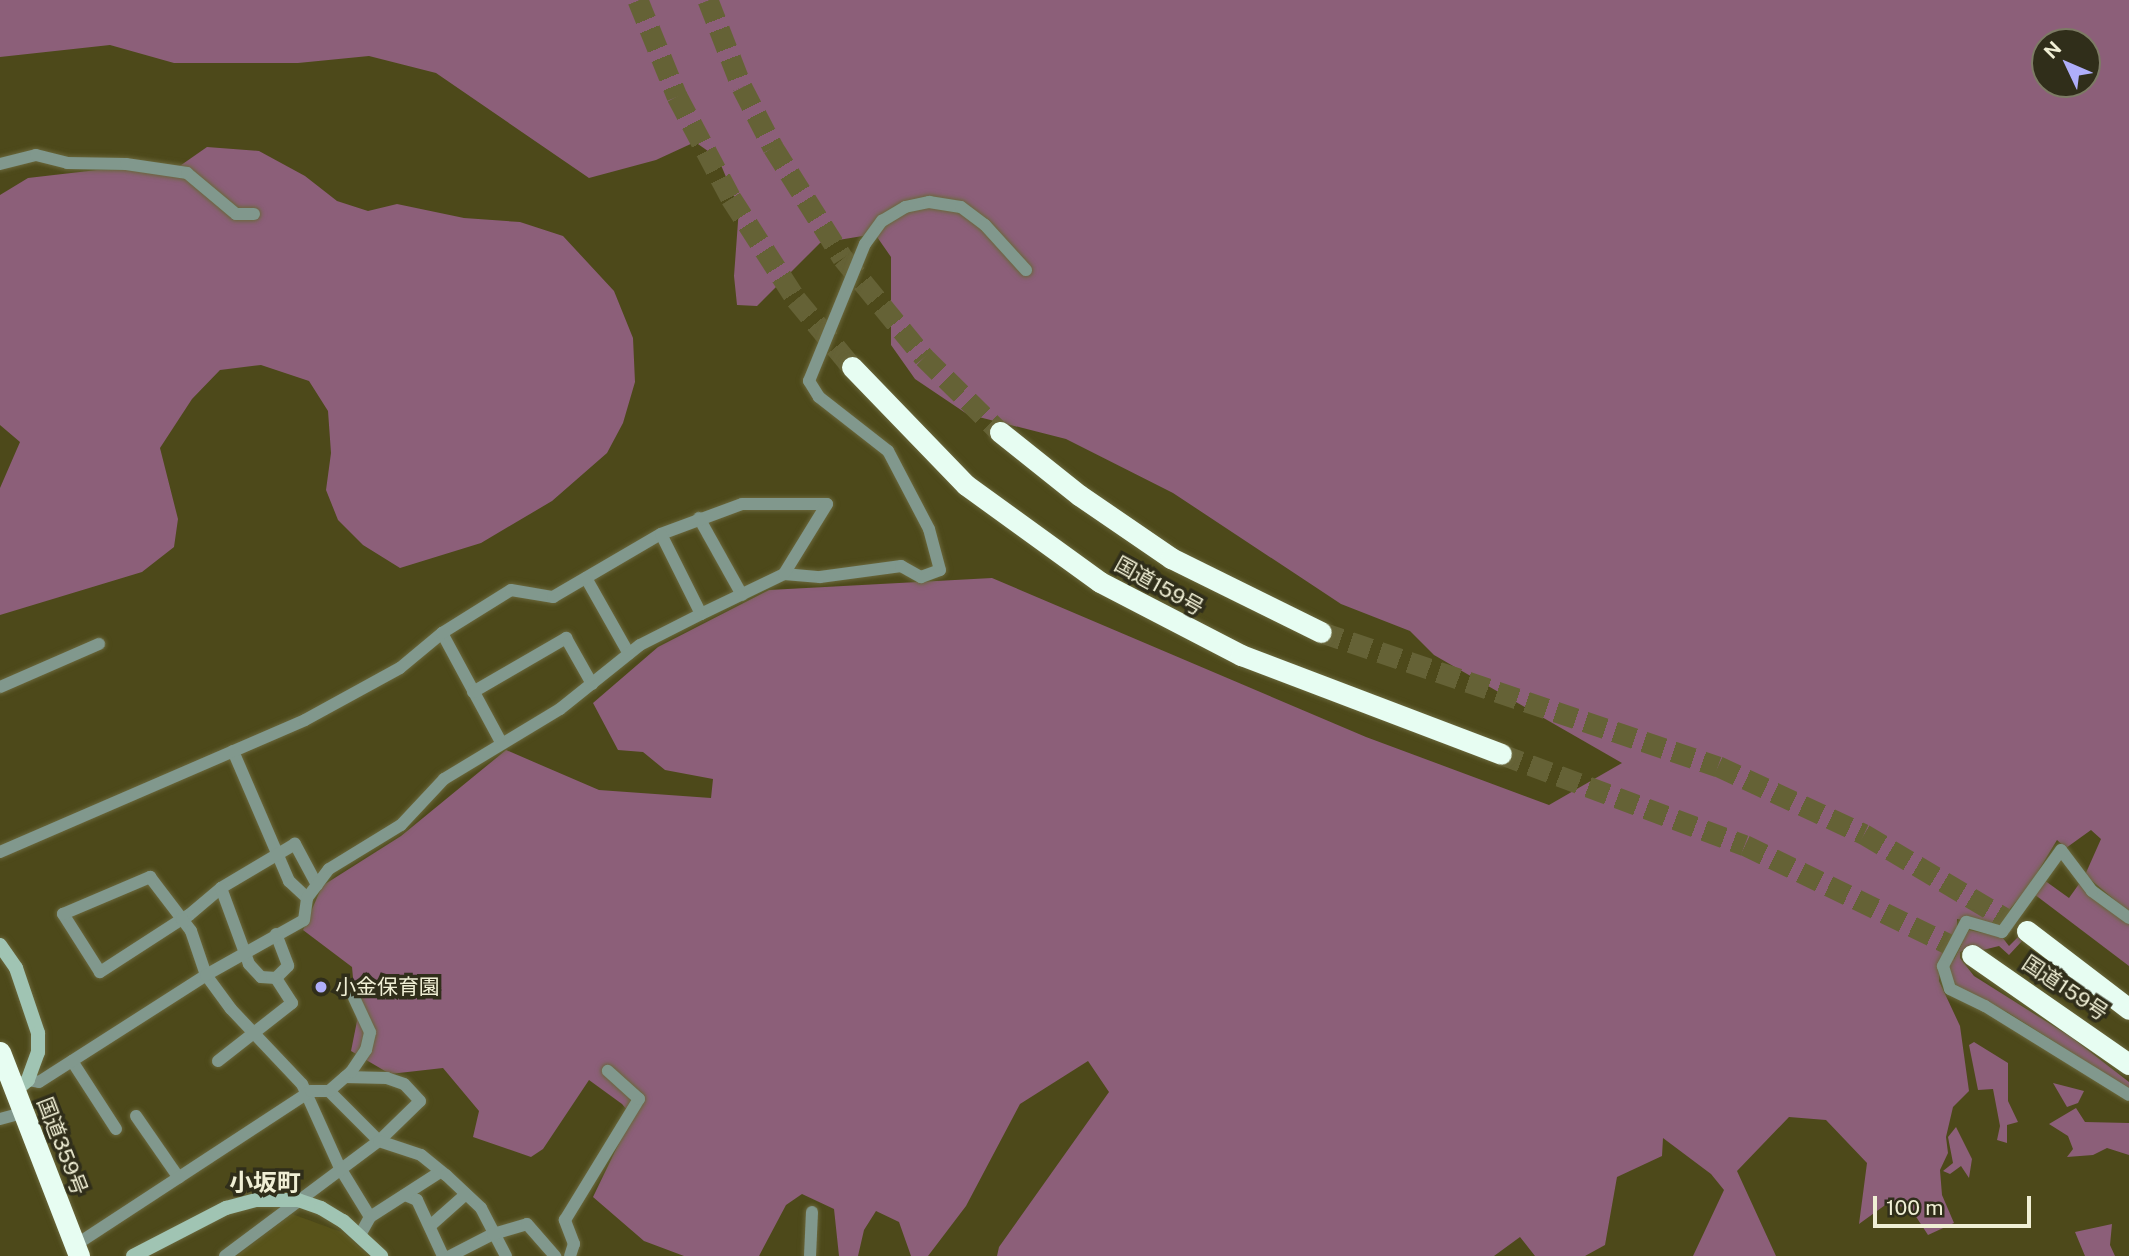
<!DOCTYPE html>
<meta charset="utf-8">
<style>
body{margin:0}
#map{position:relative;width:2129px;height:1256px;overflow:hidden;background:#4d491a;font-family:"Public Sans","Noto Sans JP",sans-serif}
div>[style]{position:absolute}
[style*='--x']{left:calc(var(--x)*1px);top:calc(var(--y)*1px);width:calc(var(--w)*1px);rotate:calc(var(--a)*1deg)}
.built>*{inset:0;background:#58531a}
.green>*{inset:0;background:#8c5f79}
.highway-tunnel>*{height:21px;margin-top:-10.5px;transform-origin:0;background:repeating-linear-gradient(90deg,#656236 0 21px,transparent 0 31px)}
.roads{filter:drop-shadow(0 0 2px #6a673c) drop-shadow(0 0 2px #6a673c)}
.street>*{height:12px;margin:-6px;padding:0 6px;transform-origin:6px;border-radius:6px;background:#81988d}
.secondary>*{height:14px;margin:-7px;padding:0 7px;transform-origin:7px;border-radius:7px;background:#a0c4b3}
.highway>*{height:21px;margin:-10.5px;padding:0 10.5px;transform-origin:10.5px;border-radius:10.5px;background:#e7fdf2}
.dots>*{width:19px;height:19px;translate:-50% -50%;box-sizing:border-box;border:4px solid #302e1a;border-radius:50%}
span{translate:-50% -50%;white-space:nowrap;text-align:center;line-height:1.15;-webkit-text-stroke:7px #302e1a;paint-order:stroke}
.street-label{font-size:21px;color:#f0efd5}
.poi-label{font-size:21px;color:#f0efd5}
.left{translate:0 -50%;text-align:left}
.quarter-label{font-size:24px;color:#f0efd5;font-weight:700}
.north{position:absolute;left:2031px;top:28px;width:70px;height:70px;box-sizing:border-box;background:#302e1a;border:2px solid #7d7b65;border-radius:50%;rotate:314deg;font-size:19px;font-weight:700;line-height:28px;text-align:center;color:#f0efd5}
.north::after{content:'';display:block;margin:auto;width:24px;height:32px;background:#afaefa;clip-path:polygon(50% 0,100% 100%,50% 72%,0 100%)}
.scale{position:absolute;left:1873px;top:1196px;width:158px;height:32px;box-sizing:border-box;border:4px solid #f0efd5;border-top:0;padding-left:9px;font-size:21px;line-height:24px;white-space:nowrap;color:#f0efd5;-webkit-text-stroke:5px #302e1a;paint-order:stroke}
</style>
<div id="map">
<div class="built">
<div style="clip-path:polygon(292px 1214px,344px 1233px,368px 1256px,237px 1256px)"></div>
</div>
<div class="green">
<div style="clip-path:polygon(evenodd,0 0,2129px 0,2129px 912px,2085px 875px,2101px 839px,2091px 830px,2066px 848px,2057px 840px,2028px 888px,1997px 924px,1957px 919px,1957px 927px,1940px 962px,1939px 981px,1960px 1026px,1969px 1091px,1953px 1107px,1946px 1137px,1948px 1153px,1940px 1170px,1942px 1195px,1954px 1223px,1928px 1235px,1911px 1209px,1888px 1203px,1859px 1224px,1867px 1163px,1826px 1120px,1789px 1117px,1737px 1171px,1776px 1256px,1693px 1256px,1724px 1190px,1711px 1174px,1663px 1138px,1662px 1156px,1617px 1177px,1605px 1245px,1585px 1256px,1535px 1256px,1520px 1237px,1494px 1256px,997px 1256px,999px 1247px,1109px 1092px,1088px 1061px,1020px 1104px,966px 1206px,928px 1256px,911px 1256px,899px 1222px,876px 1211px,864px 1230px,858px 1256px,839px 1256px,834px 1209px,802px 1194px,786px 1205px,759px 1256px,684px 1256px,644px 1241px,593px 1197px,632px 1116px,622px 1104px,589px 1080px,543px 1149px,531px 1157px,473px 1137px,479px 1111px,443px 1068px,390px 1074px,351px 1051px,357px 1021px,352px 967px,303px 930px,322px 886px,401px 836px,506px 750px,599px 790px,711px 798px,713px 779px,665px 770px,643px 752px,618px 750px,593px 703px,658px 647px,769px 590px,992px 578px,1366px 737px,1549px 805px,1622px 763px,1434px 655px,1410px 631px,1341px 604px,1173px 493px,1066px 439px,967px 414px,915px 379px,891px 345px,891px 257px,875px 234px,820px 243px,757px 306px,737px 305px,734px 276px,739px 208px,718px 158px,695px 142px,656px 160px,589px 178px,436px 73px,369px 56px,298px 63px,174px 63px,110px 45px,0 57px,0 0,2045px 42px,2087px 42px,2087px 84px,2045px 84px,2045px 42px)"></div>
<div style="clip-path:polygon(207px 147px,259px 151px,305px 176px,337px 201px,368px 211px,397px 204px,464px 218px,520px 222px,563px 236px,614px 291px,633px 338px,635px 382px,623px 423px,607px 453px,552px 501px,481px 543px,400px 568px,363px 545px,338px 520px,326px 490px,331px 453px,328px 411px,309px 381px,261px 365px,220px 370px,192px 399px,160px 448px,178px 519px,174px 547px,142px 572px,0 615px,0 488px,20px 442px,0 425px,0 195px,28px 178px,97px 170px,174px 170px)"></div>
<div style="clip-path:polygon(2044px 880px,2069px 898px,2079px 884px,2129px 923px,2129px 966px,2034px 894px)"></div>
<div style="clip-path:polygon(1969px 930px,2002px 937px,2009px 946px,2018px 937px,2022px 941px,2009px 955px,1999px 946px,1983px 950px,1974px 946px,1960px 952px,1960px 958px,1974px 976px,2071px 1037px,2120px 1075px,2129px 1082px,2129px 1089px,2007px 1012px,1951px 986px,1948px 965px)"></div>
<div style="clip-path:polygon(1974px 1042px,2008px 1063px,2008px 1101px,2018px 1122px,2007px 1125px,2007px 1143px,1997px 1140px,2000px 1126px,1993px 1089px,1978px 1090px,1969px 1045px)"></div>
<div style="clip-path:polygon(2053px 1083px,2084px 1091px,2078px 1103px,2067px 1107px)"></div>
<div style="clip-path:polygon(2076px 1108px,2085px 1122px,2129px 1123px,2129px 1155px,2107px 1148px,2093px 1155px,2067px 1157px,2073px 1149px,2068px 1136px,2049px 1124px)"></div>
<div style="clip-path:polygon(1956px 1127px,1972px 1159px,1969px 1178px,1961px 1166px,1950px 1174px,1943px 1171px,1953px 1163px,1948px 1137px)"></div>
<div style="clip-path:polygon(2112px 1224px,2110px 1245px,2115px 1256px,2085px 1256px,2075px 1232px)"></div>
</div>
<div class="highway-tunnel">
<div style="--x:638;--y:0;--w:104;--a:67.9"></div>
<div style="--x:677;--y:96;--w:115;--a:62.1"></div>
<div style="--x:731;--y:198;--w:120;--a:57.2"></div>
<div style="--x:796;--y:299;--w:88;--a:50.5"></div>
<div style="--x:708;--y:0;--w:93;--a:68.7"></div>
<div style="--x:742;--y:87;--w:68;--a:62.7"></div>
<div style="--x:773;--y:147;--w:131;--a:57.8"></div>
<div style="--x:843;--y:258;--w:128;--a:50.7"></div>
<div style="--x:924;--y:357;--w:107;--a:44.6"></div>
<div style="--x:1321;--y:632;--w:419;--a:18.7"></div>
<div style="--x:1718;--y:766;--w:161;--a:25"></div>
<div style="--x:1864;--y:834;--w:190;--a:30.8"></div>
<div style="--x:1501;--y:754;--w:260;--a:20.5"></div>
<div style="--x:1745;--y:845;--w:252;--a:25.9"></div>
</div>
<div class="roads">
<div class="street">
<div style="--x:0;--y:164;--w:37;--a:-14"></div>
<div style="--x:36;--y:155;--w:32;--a:14"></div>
<div style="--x:67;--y:163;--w:59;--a:1"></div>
<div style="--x:126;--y:164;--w:62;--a:8.4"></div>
<div style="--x:187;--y:173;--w:64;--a:39.9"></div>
<div style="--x:236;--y:214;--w:18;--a:0"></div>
<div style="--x:699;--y:518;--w:88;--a:60.8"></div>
<div style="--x:586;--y:578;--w:87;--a:60.5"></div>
<div style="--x:701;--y:614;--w:92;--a:-25.7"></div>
<div style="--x:784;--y:574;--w:36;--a:5"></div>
<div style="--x:820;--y:577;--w:82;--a:-7.7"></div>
<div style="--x:901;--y:566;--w:23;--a:29"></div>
<div style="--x:921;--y:577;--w:20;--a:-20"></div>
<div style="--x:940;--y:570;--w:42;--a:-105"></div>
<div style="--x:929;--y:529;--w:88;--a:-117.7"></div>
<div style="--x:888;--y:451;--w:88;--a:-142"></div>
<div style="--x:819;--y:397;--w:19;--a:-122"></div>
<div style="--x:809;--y:381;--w:148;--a:-67.8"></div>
<div style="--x:865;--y:244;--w:29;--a:-54"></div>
<div style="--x:882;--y:221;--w:27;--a:-31"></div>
<div style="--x:905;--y:207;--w:25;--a:-12"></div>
<div style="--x:929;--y:202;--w:32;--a:9"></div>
<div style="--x:961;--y:207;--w:30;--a:37"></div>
<div style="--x:985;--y:225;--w:61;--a:47.7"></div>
<div style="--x:442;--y:633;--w:124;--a:61.6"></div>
<div style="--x:0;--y:687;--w:108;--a:-23.5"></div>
<div style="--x:473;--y:692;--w:108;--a:-30.1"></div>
<div style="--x:566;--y:638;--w:53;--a:60.5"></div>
<div style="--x:233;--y:751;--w:142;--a:66.7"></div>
<div style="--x:289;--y:881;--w:25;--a:43"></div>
<div style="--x:0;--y:852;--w:332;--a:-23.4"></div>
<div style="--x:305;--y:720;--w:108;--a:-28.7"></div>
<div style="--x:400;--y:668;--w:55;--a:-39.8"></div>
<div style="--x:442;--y:633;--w:81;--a:-31.9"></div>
<div style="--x:511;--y:590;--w:43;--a:9.5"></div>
<div style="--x:553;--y:597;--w:125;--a:-30.3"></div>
<div style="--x:661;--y:534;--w:86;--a:-20.3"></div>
<div style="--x:742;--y:504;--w:85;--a:0"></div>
<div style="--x:827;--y:504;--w:82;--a:121.6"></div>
<div style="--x:317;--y:885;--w:47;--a:-118.2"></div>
<div style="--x:295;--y:844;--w:86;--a:149.3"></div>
<div style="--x:221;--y:888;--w:42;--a:139.8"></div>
<div style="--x:189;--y:915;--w:8;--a:150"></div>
<div style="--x:182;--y:919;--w:98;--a:147.1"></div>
<div style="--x:100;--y:972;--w:69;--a:-122.5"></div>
<div style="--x:63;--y:914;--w:95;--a:-23"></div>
<div style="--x:150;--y:877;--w:53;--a:52.7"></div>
<div style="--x:182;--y:919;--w:15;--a:53"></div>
<div style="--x:191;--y:931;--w:46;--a:71.2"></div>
<div style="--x:206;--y:975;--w:42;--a:53.7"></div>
<div style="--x:231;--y:1009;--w:103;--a:46.6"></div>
<div style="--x:302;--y:1084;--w:92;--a:65.7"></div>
<div style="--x:340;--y:1168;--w:57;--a:58.5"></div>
<div style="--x:370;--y:1217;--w:21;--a:119"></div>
<div style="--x:2129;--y:918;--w:46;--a:-143.9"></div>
<div style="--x:2092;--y:891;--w:51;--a:-127.1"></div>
<div style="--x:2061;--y:850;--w:101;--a:125.7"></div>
<div style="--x:2002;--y:932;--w:37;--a:-164"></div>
<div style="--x:1966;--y:922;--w:50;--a:117.6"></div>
<div style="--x:1943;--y:966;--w:24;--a:73"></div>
<div style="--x:1950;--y:989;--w:39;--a:26"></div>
<div style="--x:1985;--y:1006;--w:169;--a:31.7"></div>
<div style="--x:276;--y:934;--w:34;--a:69"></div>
<div style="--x:288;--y:966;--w:17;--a:135"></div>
<div style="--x:72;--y:1061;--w:81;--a:57.1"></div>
<div style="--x:218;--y:1061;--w:94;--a:-38.1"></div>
<div style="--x:292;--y:1003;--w:30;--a:-123"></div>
<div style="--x:276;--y:978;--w:15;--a:-176"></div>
<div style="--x:261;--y:977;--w:18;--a:-133"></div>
<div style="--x:249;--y:964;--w:81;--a:-110.2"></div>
<div style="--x:28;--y:1080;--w:11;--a:10"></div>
<div style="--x:39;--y:1082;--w:198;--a:-32.6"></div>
<div style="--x:206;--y:975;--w:112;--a:-29.3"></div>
<div style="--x:304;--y:920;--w:22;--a:-82"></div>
<div style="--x:307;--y:898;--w:36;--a:-53"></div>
<div style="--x:329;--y:869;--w:84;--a:-31.4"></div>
<div style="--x:401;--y:825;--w:63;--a:-46.9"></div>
<div style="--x:444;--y:779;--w:135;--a:-31.1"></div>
<div style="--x:560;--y:709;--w:102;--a:-38.7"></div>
<div style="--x:640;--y:645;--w:68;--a:-26.9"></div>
<div style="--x:701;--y:614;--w:89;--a:-116.6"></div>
<div style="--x:329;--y:1091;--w:71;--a:45"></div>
<div style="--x:379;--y:1141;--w:57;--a:-44.3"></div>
<div style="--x:420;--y:1101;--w:23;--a:-133"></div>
<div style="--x:404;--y:1084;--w:18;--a:-161"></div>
<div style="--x:387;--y:1078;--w:42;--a:-178.6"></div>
<div style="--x:136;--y:1116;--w:75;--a:55.3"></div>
<div style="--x:0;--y:1119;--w:24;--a:-15"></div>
<div style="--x:405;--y:1195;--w:13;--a:23"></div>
<div style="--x:417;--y:1200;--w:62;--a:65.1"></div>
<div style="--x:370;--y:1217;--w:83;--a:-32.7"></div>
<div style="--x:430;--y:1226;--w:48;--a:-41.6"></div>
<div style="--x:74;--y:1246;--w:283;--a:-33.2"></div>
<div style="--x:311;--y:1091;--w:18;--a:0"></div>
<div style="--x:329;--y:1091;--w:29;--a:-41"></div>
<div style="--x:351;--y:1072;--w:27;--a:-56"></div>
<div style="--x:366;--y:1050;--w:18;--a:-77"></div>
<div style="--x:370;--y:1032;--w:38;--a:-115"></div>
<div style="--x:225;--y:1256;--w:192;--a:-36.8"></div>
<div style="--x:379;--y:1141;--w:44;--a:18.4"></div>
<div style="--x:421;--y:1155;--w:32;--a:39"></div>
<div style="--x:446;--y:1175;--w:48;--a:43.3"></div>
<div style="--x:481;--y:1208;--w:54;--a:62.5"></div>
<div style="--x:450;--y:1256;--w:48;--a:-27.1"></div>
<div style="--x:493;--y:1234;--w:35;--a:-16"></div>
<div style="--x:527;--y:1224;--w:43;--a:48.8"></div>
<div style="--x:570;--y:1256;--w:13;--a:-72"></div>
<div style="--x:574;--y:1244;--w:26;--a:-111"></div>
<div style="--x:565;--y:1220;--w:142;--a:-58.6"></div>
<div style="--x:639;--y:1099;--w:42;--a:-137.9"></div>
<div style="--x:810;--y:1256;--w:44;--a:-87.4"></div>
</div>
<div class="secondary">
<div style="--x:0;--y:945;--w:28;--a:55"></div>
<div style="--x:16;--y:968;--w:69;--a:71.3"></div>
<div style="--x:38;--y:1033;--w:19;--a:90"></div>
<div style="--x:38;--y:1052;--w:30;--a:110"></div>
<div style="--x:28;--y:1080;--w:17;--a:140"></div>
<div style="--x:133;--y:1256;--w:105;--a:-27.3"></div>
<div style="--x:226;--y:1208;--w:31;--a:-15"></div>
<div style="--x:256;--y:1200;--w:42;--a:0"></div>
<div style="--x:298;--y:1200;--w:24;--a:19"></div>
<div style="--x:321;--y:1208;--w:26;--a:31"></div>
<div style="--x:343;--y:1221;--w:52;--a:42.6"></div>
</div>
<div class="highway">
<div style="--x:852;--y:367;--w:164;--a:46"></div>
<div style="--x:966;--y:485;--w:165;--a:35.9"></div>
<div style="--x:1100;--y:582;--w:159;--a:27.4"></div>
<div style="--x:1241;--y:655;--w:278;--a:20.8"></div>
<div style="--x:1000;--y:432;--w:101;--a:38.6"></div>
<div style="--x:1079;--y:495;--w:112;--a:34.4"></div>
<div style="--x:1171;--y:558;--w:167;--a:26.3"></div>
<div style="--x:2027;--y:931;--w:128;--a:37.4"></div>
<div style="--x:1972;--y:955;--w:191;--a:34.8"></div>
<div style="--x:0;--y:1052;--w:219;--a:68.8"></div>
</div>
</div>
<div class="dots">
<div style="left:321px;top:987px;background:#afaefa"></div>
</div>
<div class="street-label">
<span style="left:1159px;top:586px;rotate:29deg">国道159号</span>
<span style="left:2065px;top:988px;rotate:34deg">国道159号</span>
<span style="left:62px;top:1146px;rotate:69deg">国道359号</span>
</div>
<div class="poi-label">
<span class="left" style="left:335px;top:987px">小金保育園</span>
</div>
<div class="quarter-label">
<span style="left:265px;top:1183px">小坂町</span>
</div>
<div class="north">N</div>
<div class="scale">100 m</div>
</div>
